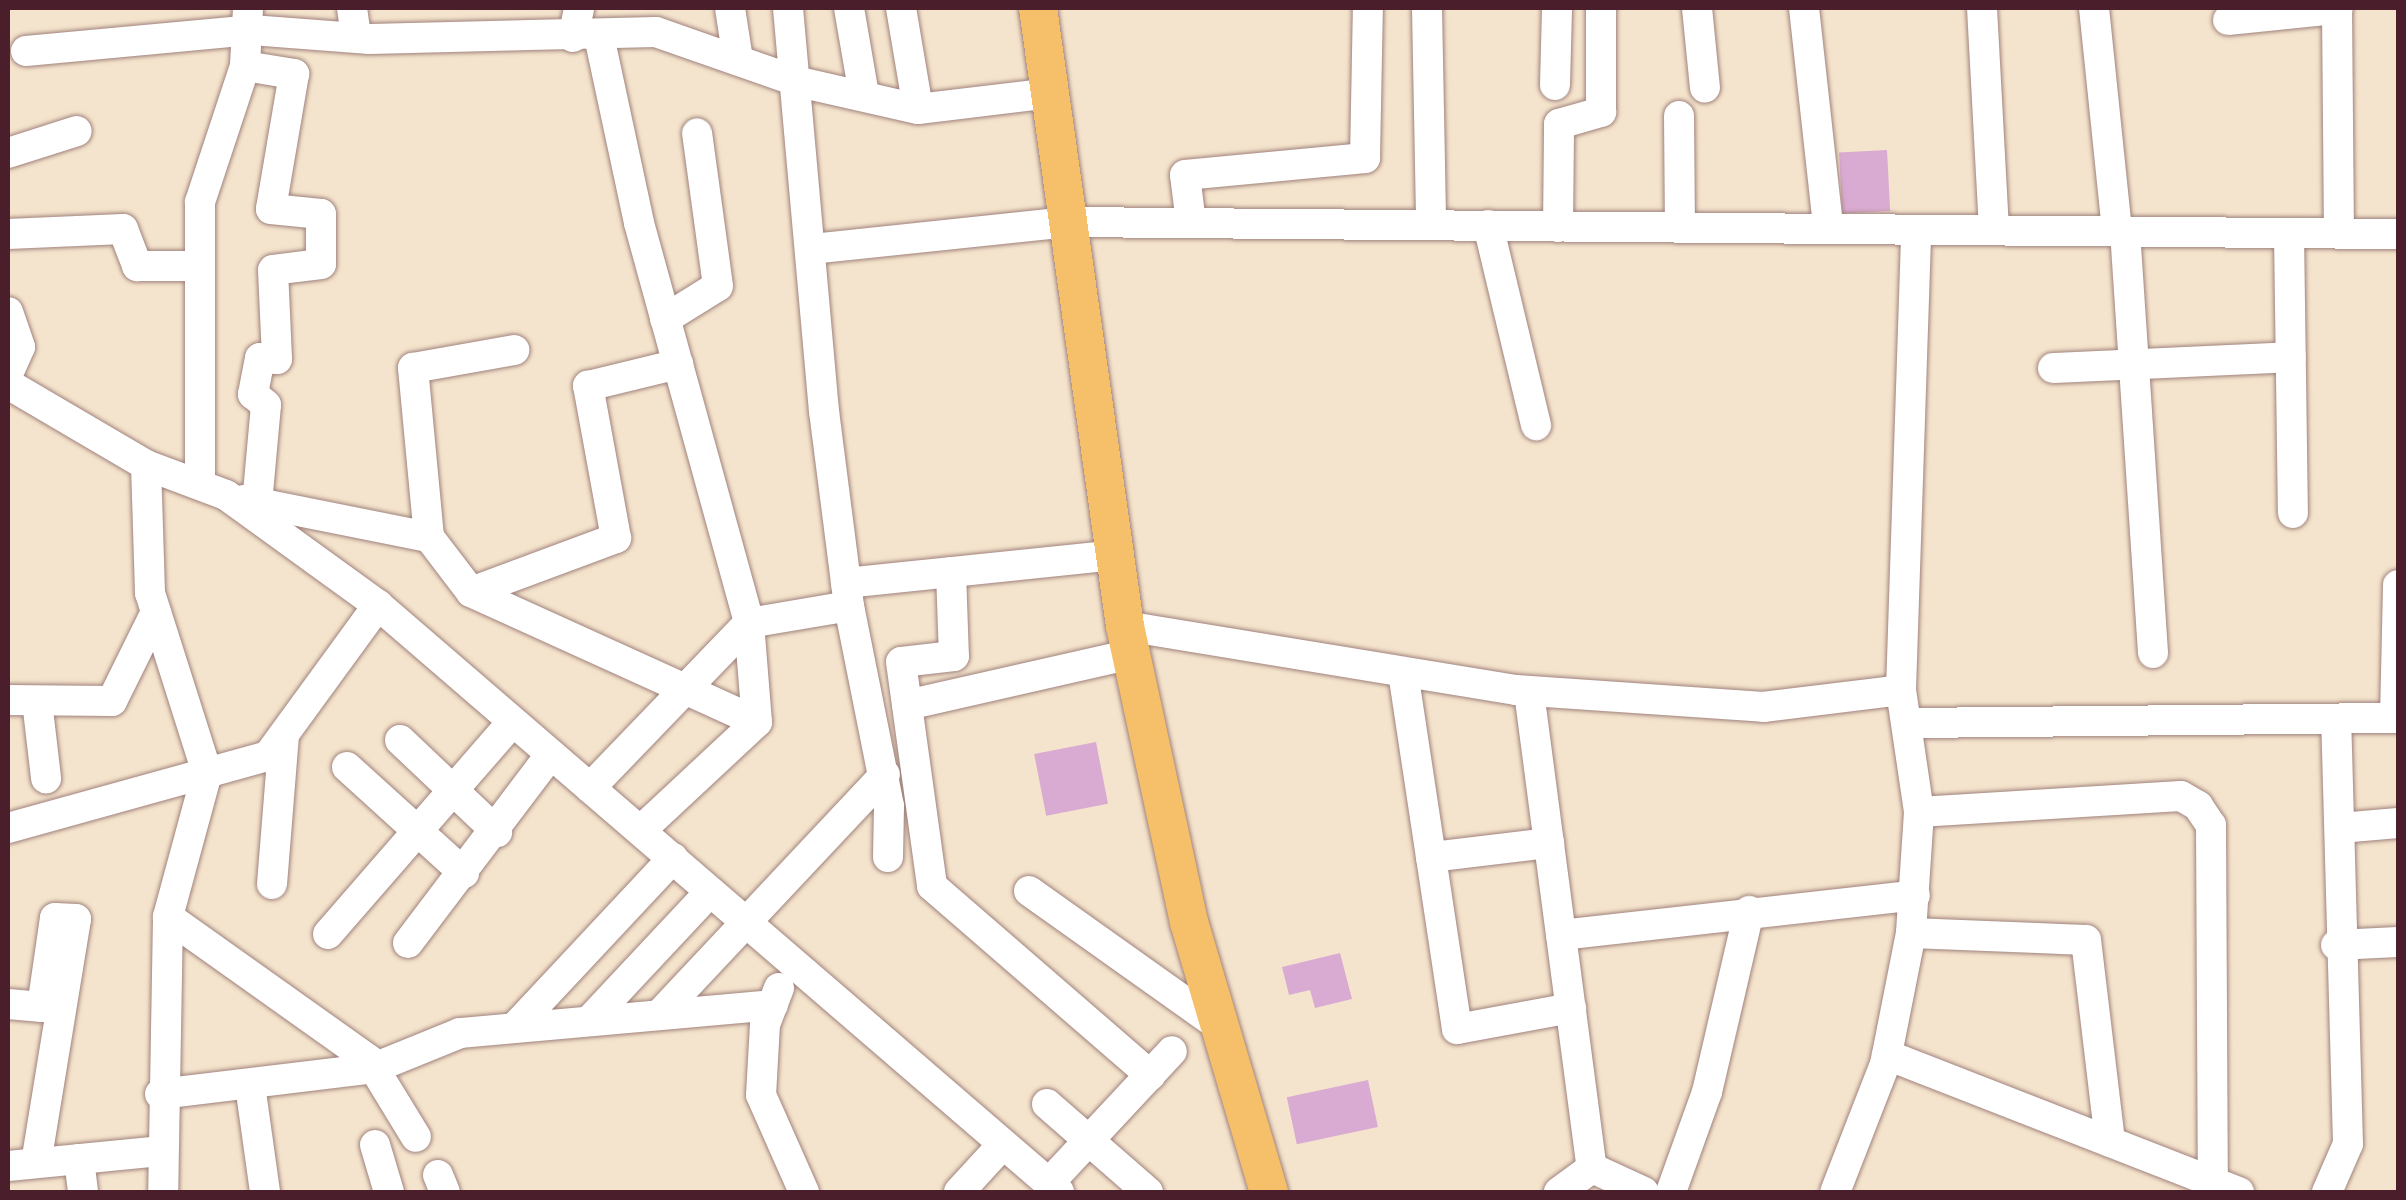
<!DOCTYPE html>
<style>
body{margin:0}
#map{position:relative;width:2406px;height:1200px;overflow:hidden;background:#f5e4cd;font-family:"Gentium Book Plus",serif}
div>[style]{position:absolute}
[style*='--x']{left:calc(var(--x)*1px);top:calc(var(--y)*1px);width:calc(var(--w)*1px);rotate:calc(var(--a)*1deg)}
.building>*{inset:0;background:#d9abd2;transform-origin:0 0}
.roads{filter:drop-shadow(0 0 2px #a0827c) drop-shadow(0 0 2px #a0827c)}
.minor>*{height:30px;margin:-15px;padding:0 15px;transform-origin:15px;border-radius:15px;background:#fff}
.major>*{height:38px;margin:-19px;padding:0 19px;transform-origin:19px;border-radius:19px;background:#f6c06b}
span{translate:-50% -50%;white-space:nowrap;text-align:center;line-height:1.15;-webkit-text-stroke:10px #f7f3e8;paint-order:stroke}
.frame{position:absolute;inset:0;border:10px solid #4a1f2b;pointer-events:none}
</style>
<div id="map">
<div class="building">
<div style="left:1887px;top:150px;width:61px;height:48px;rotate:87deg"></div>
<div style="left:1096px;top:742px;width:63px;height:63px;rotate:79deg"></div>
<div style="clip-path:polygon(1340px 953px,1352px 999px,1315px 1008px,1310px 990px,1289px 995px,1282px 967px)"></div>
<div style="left:1368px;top:1080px;width:48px;height:83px;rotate:78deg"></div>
</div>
<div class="roads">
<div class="minor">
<div style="--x:248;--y:8;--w:58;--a:93"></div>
<div style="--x:245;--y:66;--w:50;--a:9.3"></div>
<div style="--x:294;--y:74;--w:137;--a:99.7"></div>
<div style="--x:271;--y:209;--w:50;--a:5.7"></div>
<div style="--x:321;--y:214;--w:50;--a:90"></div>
<div style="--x:321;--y:264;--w:48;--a:172.9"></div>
<div style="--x:273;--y:270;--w:89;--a:87.4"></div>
<div style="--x:277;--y:359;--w:17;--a:-177"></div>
<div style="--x:260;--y:358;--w:37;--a:101"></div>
<div style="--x:253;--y:394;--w:17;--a:40"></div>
<div style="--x:266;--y:405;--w:99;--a:95.2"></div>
<div style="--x:352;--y:8;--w:29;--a:82"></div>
<div style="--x:730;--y:8;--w:46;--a:81.2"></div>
<div style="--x:788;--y:8;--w:405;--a:84.9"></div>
<div style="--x:824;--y:411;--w:197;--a:82.7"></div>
<div style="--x:849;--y:606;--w:204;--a:78.7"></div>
<div style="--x:889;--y:806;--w:51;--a:91.1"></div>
<div style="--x:849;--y:8;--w:88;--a:80.2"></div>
<div style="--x:901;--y:8;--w:102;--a:80.4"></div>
<div style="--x:1427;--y:8;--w:217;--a:88.9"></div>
<div style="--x:1697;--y:8;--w:80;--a:84.3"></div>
<div style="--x:1804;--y:8;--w:219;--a:83.7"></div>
<div style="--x:1982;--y:8;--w:222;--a:86.9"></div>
<div style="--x:2094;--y:8;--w:224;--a:84.1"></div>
<div style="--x:2337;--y:8;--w:225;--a:89.5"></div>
<div style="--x:2228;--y:20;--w:110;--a:-5.8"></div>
<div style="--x:599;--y:36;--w:191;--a:77.9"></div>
<div style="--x:639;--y:223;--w:415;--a:74.6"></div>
<div style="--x:749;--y:623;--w:99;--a:85.4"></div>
<div style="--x:573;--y:37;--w:30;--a:-78"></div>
<div style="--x:26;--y:51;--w:226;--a:-5.3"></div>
<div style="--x:251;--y:30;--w:119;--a:4.3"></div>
<div style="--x:370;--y:39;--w:286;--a:-1.4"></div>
<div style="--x:656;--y:32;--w:151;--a:19.3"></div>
<div style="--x:799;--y:82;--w:122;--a:12.8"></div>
<div style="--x:918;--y:109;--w:133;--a:-6.9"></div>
<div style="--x:1555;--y:85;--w:77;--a:-88.5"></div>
<div style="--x:1679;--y:116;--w:112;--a:89.5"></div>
<div style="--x:8;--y:153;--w:72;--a:-17.7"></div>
<div style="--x:1191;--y:223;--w:48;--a:-97.1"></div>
<div style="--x:1185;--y:175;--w:181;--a:-5.4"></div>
<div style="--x:1365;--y:158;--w:150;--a:-88.9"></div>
<div style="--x:1488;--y:225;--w:206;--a:76.5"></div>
<div style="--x:1558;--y:227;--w:103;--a:-89.4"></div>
<div style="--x:1559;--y:124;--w:44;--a:-15.9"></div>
<div style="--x:1601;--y:112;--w:104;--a:-90"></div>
<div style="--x:2125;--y:231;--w:423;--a:86.2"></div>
<div style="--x:2289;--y:233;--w:280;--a:89.2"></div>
<div style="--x:8;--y:234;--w:115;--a:-2.5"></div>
<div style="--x:123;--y:229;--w:40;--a:69"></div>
<div style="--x:137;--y:266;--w:63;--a:0"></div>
<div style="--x:811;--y:249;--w:258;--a:-6"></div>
<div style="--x:1068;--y:222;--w:1330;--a:0.52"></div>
<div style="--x:8;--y:312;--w:37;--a:71"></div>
<div style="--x:20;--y:347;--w:30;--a:114"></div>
<div style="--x:665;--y:319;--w:62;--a:-31.9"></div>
<div style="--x:718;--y:286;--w:154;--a:-97.8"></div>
<div style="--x:2053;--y:368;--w:238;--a:-2.6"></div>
<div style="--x:8;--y:384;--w:160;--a:30.4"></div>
<div style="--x:146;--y:465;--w:85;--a:20.6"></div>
<div style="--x:226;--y:495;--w:188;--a:35.9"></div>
<div style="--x:378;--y:605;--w:899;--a:40.76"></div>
<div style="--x:146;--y:465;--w:128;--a:88.2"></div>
<div style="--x:150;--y:593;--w:189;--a:72.4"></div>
<div style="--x:207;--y:773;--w:149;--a:105.2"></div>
<div style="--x:168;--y:917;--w:275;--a:91"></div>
<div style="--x:200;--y:484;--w:282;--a:-90"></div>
<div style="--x:200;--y:202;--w:143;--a:-71.7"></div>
<div style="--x:243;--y:500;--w:190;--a:11.3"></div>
<div style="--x:429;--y:537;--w:69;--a:52.6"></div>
<div style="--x:471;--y:592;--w:314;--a:24.4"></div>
<div style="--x:757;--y:722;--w:158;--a:137"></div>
<div style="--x:429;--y:537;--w:170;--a:-95.4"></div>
<div style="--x:413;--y:368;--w:103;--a:-10.1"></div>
<div style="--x:951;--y:572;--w:84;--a:88"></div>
<div style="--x:954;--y:656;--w:53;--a:173.5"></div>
<div style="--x:901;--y:662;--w:226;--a:82.1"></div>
<div style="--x:932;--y:886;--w:289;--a:40.9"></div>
<div style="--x:846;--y:583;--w:270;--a:-5.9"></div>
<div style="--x:471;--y:592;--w:155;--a:-20.4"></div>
<div style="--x:616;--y:538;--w:155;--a:-100.4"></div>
<div style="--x:588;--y:386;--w:93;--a:-13.7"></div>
<div style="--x:1125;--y:626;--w:396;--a:9.3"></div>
<div style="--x:1516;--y:690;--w:248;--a:3.9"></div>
<div style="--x:1763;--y:707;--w:139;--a:-7"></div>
<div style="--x:1901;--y:690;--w:123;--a:81.6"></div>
<div style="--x:1919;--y:812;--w:121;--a:93.8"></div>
<div style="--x:1911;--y:933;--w:134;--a:101.2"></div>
<div style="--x:1885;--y:1064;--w:137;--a:111.3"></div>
<div style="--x:1403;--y:672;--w:361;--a:81.4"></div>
<div style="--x:1457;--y:1029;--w:116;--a:-10.4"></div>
<div style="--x:1901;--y:690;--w:460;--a:-88.1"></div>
<div style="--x:1529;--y:692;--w:480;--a:82.5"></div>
<div style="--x:1592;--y:1168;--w:41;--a:144"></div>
<div style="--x:8;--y:700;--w:104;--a:0.6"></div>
<div style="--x:112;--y:701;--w:99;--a:-63.7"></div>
<div style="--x:37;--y:701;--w:78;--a:83.3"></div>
<div style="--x:907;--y:705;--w:230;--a:-12.8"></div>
<div style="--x:2395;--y:718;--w:133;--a:-88.7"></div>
<div style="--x:1910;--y:723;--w:488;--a:-0.6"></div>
<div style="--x:400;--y:740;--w:134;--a:43.5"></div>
<div style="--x:347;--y:767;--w:158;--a:42.2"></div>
<div style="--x:590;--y:788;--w:229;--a:-46.1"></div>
<div style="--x:749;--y:623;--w:101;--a:-9.6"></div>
<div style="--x:1919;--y:812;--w:262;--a:-3.5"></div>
<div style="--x:2181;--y:796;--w:20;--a:30"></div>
<div style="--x:2198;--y:806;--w:23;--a:56"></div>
<div style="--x:2211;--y:825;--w:357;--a:89.7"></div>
<div style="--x:8;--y:828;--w:270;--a:-15.5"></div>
<div style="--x:268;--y:756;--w:187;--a:-53.9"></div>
<div style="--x:2340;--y:828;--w:58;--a:-4.9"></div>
<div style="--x:1431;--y:857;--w:119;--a:-6.8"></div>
<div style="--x:272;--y:884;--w:149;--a:-85.4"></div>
<div style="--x:1029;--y:891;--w:233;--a:35.4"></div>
<div style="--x:168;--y:917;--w:247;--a:35.4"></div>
<div style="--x:369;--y:1060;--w:90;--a:58.6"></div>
<div style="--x:1911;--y:933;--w:175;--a:2.3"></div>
<div style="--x:2086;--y:940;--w:203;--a:83.2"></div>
<div style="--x:328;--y:934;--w:281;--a:-49"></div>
<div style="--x:1561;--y:935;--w:356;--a:-6.4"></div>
<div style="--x:408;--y:943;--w:236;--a:-52.9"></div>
<div style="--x:2336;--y:945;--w:62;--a:-2.8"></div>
<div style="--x:779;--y:988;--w:39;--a:111"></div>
<div style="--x:765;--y:1024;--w:71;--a:93.2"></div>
<div style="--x:761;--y:1095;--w:106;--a:66.1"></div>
<div style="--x:8;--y:1004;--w:34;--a:5"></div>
<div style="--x:42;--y:1007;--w:90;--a:-81.7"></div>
<div style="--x:55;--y:918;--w:21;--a:3"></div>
<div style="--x:76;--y:919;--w:247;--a:99.3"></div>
<div style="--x:659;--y:1015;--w:330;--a:-46.8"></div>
<div style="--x:590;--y:1020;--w:174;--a:-46.9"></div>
<div style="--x:516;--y:1026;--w:230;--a:-46.9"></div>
<div style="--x:1887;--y:1055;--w:378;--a:21.3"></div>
<div style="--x:250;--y:1085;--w:108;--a:82"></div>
<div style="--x:160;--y:1094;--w:216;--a:-6.9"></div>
<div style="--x:374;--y:1068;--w:93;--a:-22.1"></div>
<div style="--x:460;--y:1033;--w:314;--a:-5.1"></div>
<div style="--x:1047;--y:1104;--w:134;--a:41.1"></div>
<div style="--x:375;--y:1145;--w:49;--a:73.4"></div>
<div style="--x:79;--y:1159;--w:33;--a:83"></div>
<div style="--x:8;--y:1166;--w:153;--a:-5.6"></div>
<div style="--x:1592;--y:1168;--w:57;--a:24.8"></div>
<div style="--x:438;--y:1175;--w:18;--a:68"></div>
<div style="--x:1049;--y:1183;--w:180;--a:-47"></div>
<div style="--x:959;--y:1192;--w:64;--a:-47.5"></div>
<div style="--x:1671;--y:1192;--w:106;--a:-70.2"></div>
<div style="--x:1707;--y:1092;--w:186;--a:-76.9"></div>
<div style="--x:2327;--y:1192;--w:52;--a:-66.4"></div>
<div style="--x:2348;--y:1144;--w:422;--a:-91.6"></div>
</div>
<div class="major">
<div style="--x:1038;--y:8;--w:624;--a:81.99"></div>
<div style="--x:1125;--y:626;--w:303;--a:77.8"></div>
<div style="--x:1189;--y:922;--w:282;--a:73.5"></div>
</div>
</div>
<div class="frame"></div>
</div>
